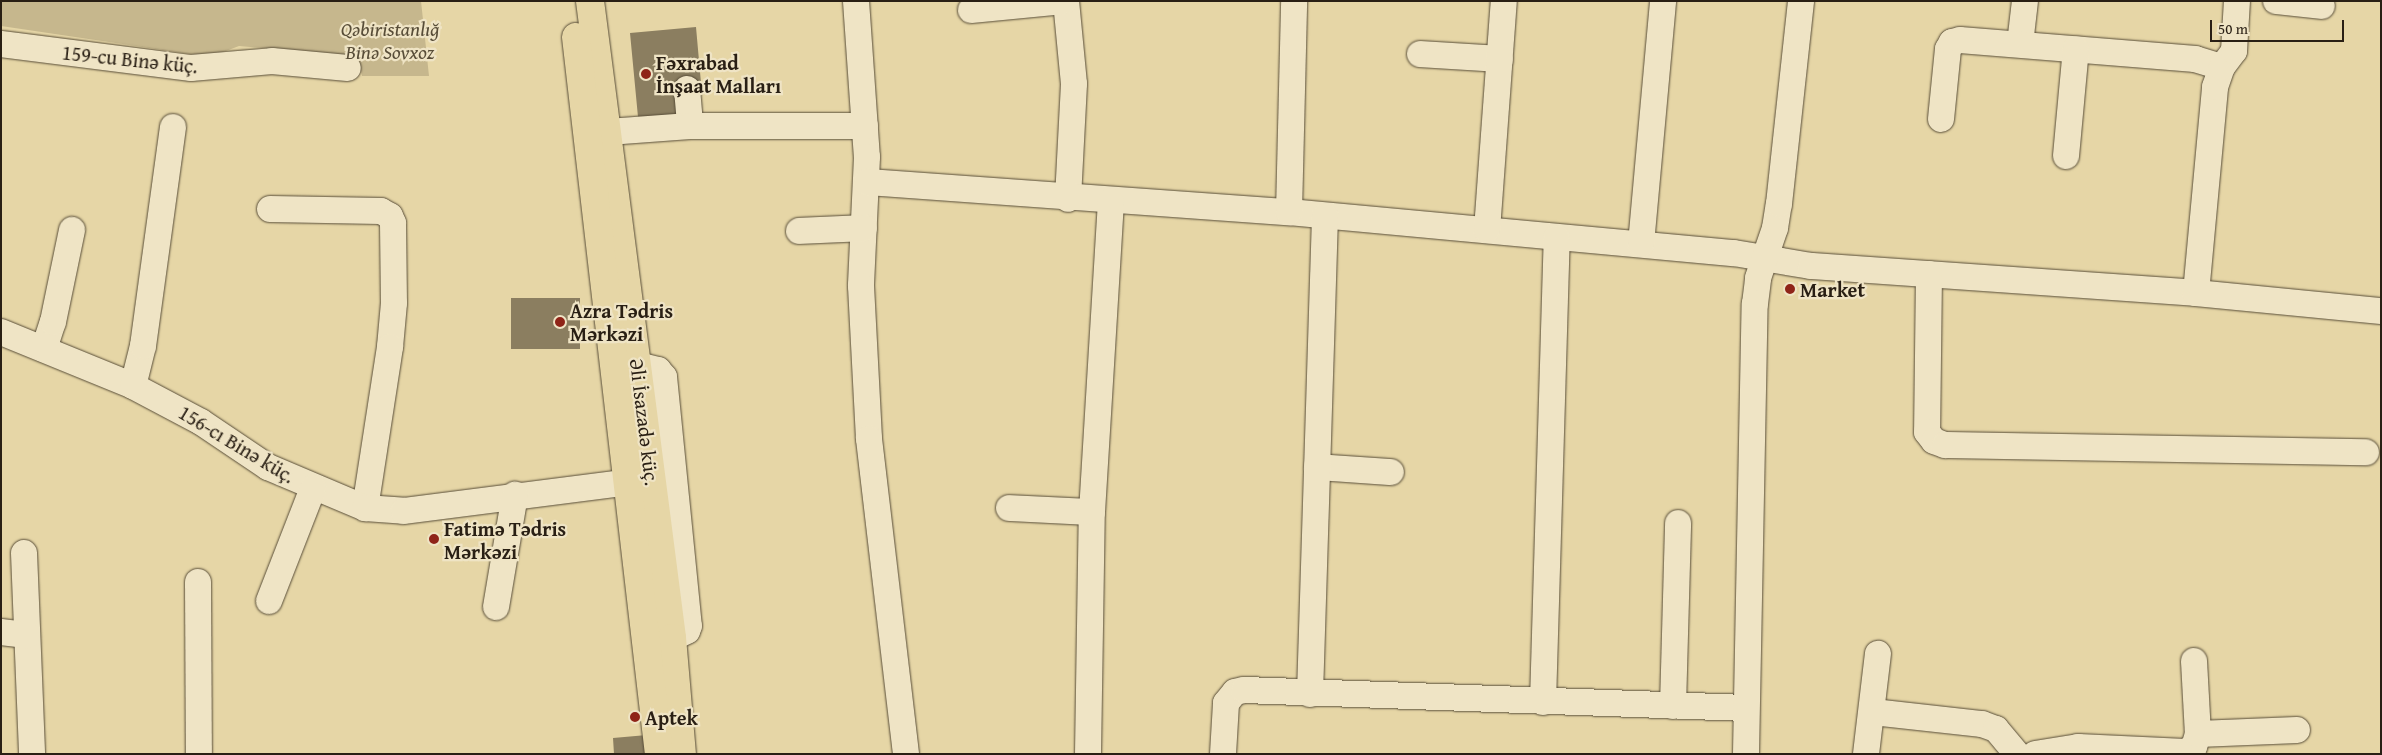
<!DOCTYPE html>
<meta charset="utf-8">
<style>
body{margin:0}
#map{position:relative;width:2382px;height:755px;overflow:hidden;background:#e6d6a6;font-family:"Gentium Book Plus",serif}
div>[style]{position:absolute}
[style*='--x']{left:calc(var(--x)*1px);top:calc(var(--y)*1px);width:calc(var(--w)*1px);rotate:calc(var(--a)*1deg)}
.green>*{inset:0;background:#c6b78d}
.building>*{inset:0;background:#8b7e60;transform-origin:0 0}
.roads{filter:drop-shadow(0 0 1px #584d38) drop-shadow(0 0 1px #584d38)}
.minor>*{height:26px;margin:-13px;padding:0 13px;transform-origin:13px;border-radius:13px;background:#efe4c5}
.major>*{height:28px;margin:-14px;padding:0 14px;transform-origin:14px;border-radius:14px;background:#e6d6a6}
.dots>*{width:14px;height:14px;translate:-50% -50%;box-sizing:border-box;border:2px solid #efe4c5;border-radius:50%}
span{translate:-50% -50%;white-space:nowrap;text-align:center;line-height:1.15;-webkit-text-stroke:4.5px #efe4c5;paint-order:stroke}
.park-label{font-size:20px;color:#584d38;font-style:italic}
.street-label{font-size:20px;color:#291f14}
.poi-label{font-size:20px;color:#291f14;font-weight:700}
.left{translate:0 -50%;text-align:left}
.frame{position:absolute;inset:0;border:2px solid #291f14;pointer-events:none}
.scale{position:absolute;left:2210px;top:20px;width:134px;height:22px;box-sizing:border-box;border:2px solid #291f14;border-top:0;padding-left:6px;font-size:15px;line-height:18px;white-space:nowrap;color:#291f14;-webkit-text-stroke:4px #efe4c5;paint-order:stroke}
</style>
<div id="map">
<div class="green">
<div style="clip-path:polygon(1px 1px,421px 1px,429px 76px,362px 76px,358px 56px,239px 46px,210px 57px,1px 26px)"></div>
</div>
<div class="building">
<div style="clip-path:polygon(696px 27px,701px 83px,676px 85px,679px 114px,638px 117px,630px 33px)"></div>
<div style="left:511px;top:298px;width:69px;height:51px"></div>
<div style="clip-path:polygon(647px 735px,649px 754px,614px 754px,613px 738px)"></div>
</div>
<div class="roads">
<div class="minor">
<div style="--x:856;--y:1;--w:156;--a:86"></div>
<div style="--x:867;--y:157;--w:129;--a:92.7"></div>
<div style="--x:861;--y:286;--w:153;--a:87"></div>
<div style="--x:869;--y:439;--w:317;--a:83.3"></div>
<div style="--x:1066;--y:1;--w:83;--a:84.5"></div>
<div style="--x:1074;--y:84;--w:115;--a:93"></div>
<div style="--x:2276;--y:1;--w:46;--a:6.2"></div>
<div style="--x:971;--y:10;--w:93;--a:-5.5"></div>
<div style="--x:1;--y:44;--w:192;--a:7.2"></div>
<div style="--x:191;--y:68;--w:81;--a:-4.9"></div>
<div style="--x:272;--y:61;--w:76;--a:5.3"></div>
<div style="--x:2020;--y:44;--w:43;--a:-83.4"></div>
<div style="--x:1420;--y:54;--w:80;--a:3.6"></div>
<div style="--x:687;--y:89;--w:37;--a:85"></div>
<div style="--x:1941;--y:119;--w:70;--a:-84.3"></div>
<div style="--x:1948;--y:49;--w:8;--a:-60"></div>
<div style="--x:1952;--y:42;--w:8;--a:-14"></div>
<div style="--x:1960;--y:40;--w:236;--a:4.6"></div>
<div style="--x:2195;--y:59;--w:28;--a:17"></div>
<div style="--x:608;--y:132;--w:82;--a:-4.2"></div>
<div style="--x:690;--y:126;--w:175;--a:0"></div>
<div style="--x:2066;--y:156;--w:107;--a:-84.7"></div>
<div style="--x:867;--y:182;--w:423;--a:4.1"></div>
<div style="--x:1289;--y:212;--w:447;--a:5.3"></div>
<div style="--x:1734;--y:253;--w:78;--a:9.6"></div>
<div style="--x:1811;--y:266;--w:386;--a:4"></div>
<div style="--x:2196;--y:293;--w:186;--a:5.6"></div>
<div style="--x:270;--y:209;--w:111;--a:1"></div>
<div style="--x:381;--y:211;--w:10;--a:29"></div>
<div style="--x:390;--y:216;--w:8;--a:67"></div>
<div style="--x:393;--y:223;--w:80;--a:89.3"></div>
<div style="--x:394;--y:303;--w:44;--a:95.2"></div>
<div style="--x:390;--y:347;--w:163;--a:98.8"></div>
<div style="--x:1289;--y:212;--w:211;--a:-88.6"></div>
<div style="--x:1487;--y:230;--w:230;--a:-85.8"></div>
<div style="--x:799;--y:231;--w:65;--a:-2.6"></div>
<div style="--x:1641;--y:244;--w:244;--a:-84.8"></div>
<div style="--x:1929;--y:274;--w:158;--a:90.7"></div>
<div style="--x:1927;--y:432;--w:11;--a:52"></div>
<div style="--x:1934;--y:441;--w:12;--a:20"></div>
<div style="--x:1945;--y:445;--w:421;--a:1"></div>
<div style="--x:2196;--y:293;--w:207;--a:-84.7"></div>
<div style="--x:2215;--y:87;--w:21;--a:-71"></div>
<div style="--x:2222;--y:67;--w:20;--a:-53"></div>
<div style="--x:2234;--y:51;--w:50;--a:-86.6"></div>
<div style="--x:1;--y:332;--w:143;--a:22.2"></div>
<div style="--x:133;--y:386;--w:77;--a:27.9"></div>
<div style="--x:201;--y:422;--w:81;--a:33.9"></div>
<div style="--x:268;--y:467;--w:105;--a:22.9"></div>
<div style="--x:365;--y:508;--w:39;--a:4"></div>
<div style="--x:404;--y:511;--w:228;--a:-7.3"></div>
<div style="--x:44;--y:349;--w:28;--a:-72"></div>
<div style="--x:53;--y:322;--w:94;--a:-78.3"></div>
<div style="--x:638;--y:365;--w:21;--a:14"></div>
<div style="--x:658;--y:370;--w:9;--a:49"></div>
<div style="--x:664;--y:377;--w:250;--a:84.3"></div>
<div style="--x:689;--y:626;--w:5;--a:112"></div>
<div style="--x:687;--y:631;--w:17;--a:155"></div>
<div style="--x:133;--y:386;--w:41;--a:-76"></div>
<div style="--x:143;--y:346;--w:221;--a:-82.2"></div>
<div style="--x:1317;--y:467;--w:74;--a:3.9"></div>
<div style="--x:1009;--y:508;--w:83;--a:2.8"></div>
<div style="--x:24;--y:553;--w:201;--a:87.7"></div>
<div style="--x:198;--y:582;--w:172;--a:89.7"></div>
<div style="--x:269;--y:601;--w:121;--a:-68.7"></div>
<div style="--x:496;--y:607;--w:114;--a:-80.4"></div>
<div style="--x:1;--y:632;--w:26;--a:7"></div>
<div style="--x:2194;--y:661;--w:73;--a:86.9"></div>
<div style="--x:1310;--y:694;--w:478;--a:-88.2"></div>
<div style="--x:1543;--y:702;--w:464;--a:-88.3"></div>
<div style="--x:1673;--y:706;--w:183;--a:-88.4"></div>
<div style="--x:1873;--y:712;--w:110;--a:6.3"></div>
<div style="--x:1982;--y:724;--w:15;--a:20"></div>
<div style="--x:1996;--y:729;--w:33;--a:50"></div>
<div style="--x:1088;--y:754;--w:242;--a:-89.1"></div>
<div style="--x:1092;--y:512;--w:311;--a:-86.5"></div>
<div style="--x:1223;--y:754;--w:51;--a:-86.6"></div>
<div style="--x:1226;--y:703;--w:14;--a:-51"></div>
<div style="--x:1235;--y:692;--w:9;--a:-13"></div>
<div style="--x:1244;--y:690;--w:502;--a:2.05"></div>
<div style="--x:1746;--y:754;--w:450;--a:-88.9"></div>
<div style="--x:1755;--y:304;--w:26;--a:-83"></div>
<div style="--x:1758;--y:278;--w:53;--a:-71.2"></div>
<div style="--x:1775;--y:228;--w:24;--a:-81"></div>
<div style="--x:1779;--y:204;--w:204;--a:-83.8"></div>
<div style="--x:1866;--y:754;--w:101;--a:-83.2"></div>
<div style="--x:2035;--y:754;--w:44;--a:-9.2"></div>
<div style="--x:2078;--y:747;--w:107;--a:2.7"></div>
<div style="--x:2185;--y:752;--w:10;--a:-29"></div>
<div style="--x:2194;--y:747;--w:14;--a:-73"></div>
<div style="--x:2198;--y:734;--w:99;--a:-2.3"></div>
</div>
<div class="major">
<div style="--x:590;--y:1;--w:642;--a:82.66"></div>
<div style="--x:672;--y:638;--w:116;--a:85.1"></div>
<div style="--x:576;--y:37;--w:722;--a:83.4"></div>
</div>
</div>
<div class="dots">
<div style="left:646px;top:74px;background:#8f2418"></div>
<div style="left:1790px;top:289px;background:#8f2418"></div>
<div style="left:560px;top:322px;background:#8f2418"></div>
<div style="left:434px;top:539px;background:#8f2418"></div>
<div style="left:635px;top:717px;background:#8f2418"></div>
</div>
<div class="park-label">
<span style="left:390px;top:40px">Qəbiristanlığ<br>Binə Sovxoz</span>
</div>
<div class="street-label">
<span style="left:130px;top:59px;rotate:6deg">159-cu Binə küç.</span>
<span style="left:645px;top:422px;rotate:83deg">Əli İsazadə küç.</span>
<span style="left:237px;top:444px;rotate:31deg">156-cı Binə küç.</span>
</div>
<div class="poi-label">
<span class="left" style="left:656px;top:74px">Fəxrabad<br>İnşaat Malları</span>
<span class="left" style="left:1800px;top:289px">Market</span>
<span class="left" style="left:570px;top:322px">Azra Tədris<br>Mərkəzi</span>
<span class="left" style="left:444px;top:540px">Fatimə Tədris<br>Mərkəzi</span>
<span class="left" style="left:645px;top:717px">Aptek</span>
</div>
<div class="frame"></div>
<div class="scale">50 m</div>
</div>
